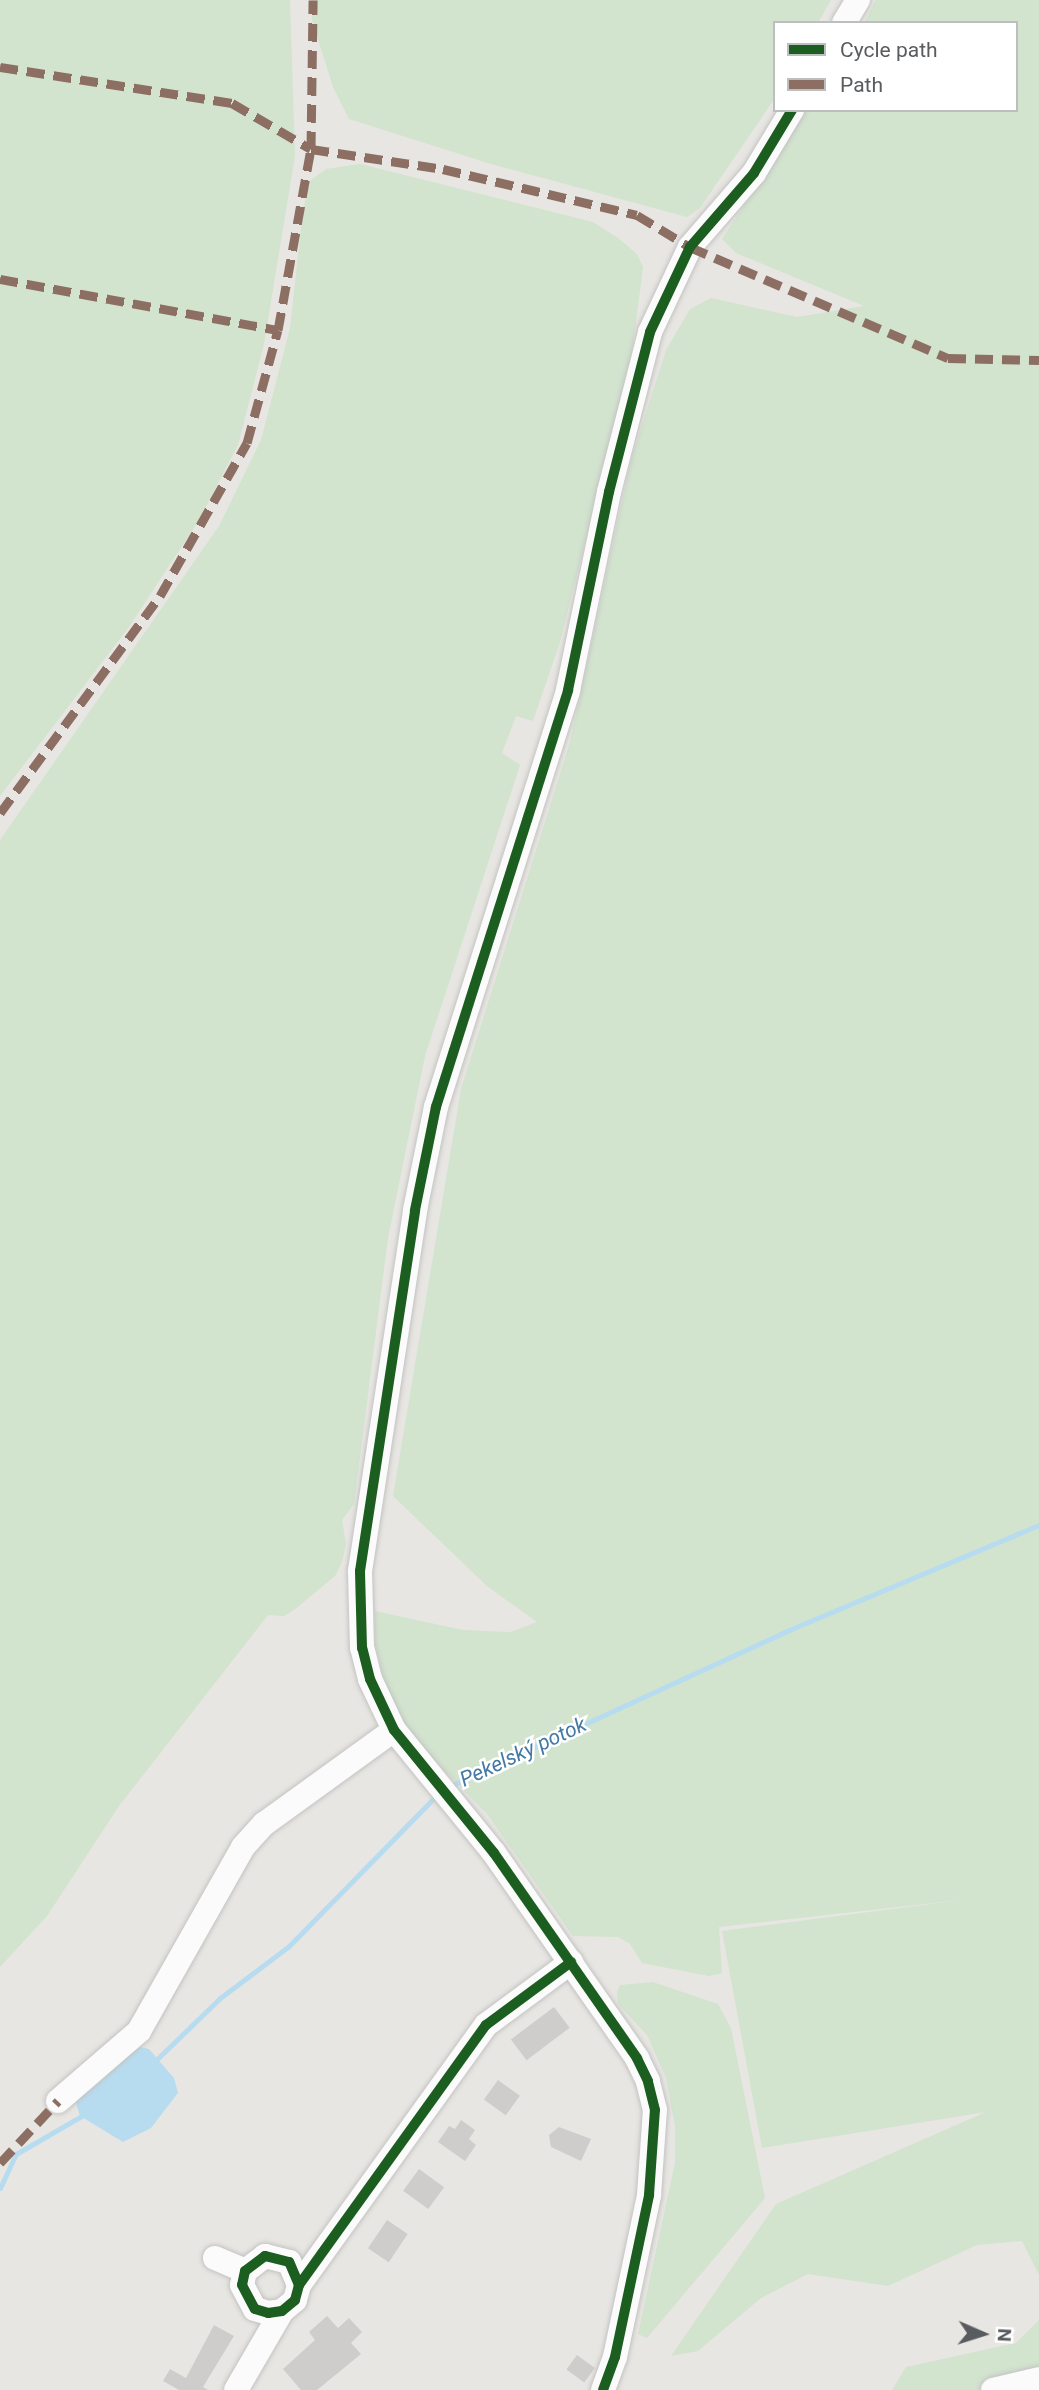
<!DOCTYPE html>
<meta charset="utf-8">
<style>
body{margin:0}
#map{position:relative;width:1039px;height:2390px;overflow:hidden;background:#e8e6e2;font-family:Roboto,sans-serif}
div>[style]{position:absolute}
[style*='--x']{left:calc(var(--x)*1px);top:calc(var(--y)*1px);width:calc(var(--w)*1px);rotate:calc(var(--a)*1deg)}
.green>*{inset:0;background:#d2e3ce}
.water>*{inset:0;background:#b8dcef}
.stream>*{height:5px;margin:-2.5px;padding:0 2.5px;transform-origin:2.5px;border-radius:2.5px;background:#b8dcef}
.building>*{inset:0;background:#cecdcb;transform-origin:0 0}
.roads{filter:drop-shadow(0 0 2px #c3c3c3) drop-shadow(0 0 2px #c3c3c3)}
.minor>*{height:24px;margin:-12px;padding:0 12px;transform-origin:12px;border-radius:12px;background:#fcfbfb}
.quiet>*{height:9px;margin-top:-4.5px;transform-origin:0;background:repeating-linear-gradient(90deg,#8d6e63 0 18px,transparent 0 27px)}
.cycleway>*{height:10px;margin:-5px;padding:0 5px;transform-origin:5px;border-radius:5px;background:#1b5e20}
span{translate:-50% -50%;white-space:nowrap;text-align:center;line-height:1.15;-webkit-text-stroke:5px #fff;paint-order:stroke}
.water-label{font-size:21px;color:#4579a5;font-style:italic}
.legend{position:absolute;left:773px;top:21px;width:245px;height:91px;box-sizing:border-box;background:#fff;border:2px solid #bdbebf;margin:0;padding:9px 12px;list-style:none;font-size:21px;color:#595c5f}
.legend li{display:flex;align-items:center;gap:14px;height:35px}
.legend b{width:35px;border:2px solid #bdbebf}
.north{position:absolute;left:948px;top:2299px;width:70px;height:70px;-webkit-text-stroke:5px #fff;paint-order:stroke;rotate:93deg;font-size:19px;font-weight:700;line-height:28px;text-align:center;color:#595c5f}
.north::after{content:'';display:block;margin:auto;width:24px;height:32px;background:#595c5f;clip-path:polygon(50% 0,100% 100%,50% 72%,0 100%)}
</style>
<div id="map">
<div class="green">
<div style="clip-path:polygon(0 0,290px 0,295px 156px,264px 344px,238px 445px,199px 520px,129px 627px,0 796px)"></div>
<div style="clip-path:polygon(311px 0,831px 0,818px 23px,775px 23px,775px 98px,700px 208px,687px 217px,491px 164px,349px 119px,333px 87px,312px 20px)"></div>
<div style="clip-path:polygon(876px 0,1039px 0,1039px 2275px,1022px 2241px,977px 2245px,888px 2286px,808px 2274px,761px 2298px,698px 2351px,671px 2356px,776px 2204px,986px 2112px,762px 2148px,722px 1931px,970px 1899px,719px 1927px,722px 1973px,709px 1976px,642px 1963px,630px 1944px,618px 1937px,573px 1936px,487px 1814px,419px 1745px,389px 1701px,375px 1644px,375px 1611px,463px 1630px,511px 1632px,537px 1622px,488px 1587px,393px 1496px,461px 1089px,570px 742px,631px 460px,666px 350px,690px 309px,711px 298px,797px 317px,864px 306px,736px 253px,722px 239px,806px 110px,1016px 110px,1016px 23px,864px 23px)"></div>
<div style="clip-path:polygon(360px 164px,593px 222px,618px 238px,637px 254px,643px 267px,631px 361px,560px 642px,533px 721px,516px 716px,502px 753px,520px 765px,425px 1056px,388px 1238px,354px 1504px,342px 1520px,346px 1544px,342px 1562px,335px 1576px,294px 1610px,284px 1616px,268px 1615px,119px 1806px,47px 1916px,0 1967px,0 840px,219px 526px,261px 440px,290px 328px,303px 210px,311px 180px,326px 169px)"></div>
<div style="clip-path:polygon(653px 1982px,718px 2004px,731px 2028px,765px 2198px,647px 2338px,638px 2334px,675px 2163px,675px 2126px,666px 2078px,647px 2035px,618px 2004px,617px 1992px,620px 1985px)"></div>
<div style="clip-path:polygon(1039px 2320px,1039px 2390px,892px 2390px,906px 2367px,1016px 2343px)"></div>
</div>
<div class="water">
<div style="clip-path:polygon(140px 2047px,149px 2049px,174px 2078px,178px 2093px,151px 2128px,123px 2142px,80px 2116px,75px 2100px,80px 2089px)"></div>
</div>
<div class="stream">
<div style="--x:450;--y:1786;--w:373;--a:-24.7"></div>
<div style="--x:789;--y:1630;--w:271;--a:-22.8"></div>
<div style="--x:154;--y:2062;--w:92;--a:-44.1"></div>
<div style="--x:220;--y:1998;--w:86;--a:-37"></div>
<div style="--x:289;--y:1946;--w:214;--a:-45.6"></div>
<div style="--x:0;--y:2188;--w:38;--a:-65"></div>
<div style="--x:16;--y:2154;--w:80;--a:-30.1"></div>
</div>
<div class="building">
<div style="left:554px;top:2007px;width:26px;height:54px;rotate:53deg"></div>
<div style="left:498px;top:2080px;width:27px;height:24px;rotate:36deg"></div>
<div style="clip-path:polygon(461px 2120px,475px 2130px,469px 2139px,476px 2145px,465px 2161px,438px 2142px,449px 2126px,455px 2129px)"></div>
<div style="clip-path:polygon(559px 2127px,591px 2139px,581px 2161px,551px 2147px,549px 2135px)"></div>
<div style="left:419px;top:2169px;width:31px;height:27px;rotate:36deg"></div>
<div style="left:387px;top:2220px;width:25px;height:34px;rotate:34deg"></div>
<div style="clip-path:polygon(327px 2316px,338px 2328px,349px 2318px,362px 2332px,351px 2343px,361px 2354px,317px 2390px,301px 2390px,283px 2369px,315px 2340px,309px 2332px)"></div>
<div style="clip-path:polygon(214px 2325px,234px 2336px,203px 2387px,208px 2390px,179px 2390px,163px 2381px,170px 2369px,186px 2378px)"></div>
<div style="left:577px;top:2355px;width:22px;height:18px;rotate:36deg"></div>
</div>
<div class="roads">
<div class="minor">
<div style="--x:844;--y:23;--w:27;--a:-59"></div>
<div style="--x:58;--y:2101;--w:107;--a:-40.8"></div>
<div style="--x:139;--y:2031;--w:211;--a:-60.5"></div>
<div style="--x:243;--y:1847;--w:31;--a:-48"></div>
<div style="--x:264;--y:1824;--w:160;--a:-35.9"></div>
<div style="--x:215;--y:2258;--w:33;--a:23"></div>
<div style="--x:299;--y:2285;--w:25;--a:-113"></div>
<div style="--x:289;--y:2262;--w:25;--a:-166"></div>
<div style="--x:265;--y:2256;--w:25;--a:143"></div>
<div style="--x:245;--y:2271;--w:14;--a:102"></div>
<div style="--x:242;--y:2285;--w:27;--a:62"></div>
<div style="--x:255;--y:2309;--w:14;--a:17"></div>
<div style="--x:268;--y:2313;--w:14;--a:-8"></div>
<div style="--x:282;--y:2311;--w:17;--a:-40"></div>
<div style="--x:295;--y:2300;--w:16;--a:-75"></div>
<div style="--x:299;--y:2285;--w:320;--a:-54.3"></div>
<div style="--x:486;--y:2025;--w:106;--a:-36.5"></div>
<div style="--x:236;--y:2390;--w:91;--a:-59.8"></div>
<div style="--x:603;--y:2390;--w:35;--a:-70"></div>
<div style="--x:615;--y:2357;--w:166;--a:-78.1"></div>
<div style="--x:649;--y:2195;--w:85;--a:-86"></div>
<div style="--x:655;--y:2110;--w:30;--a:-104"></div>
<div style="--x:648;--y:2081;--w:25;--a:-116"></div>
<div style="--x:637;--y:2058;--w:250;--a:-124.9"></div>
<div style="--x:494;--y:1853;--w:159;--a:-129.1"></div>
<div style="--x:394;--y:1730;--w:56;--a:-115.2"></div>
<div style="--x:370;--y:1679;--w:32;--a:-104"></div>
<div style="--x:362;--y:1648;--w:77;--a:-91.5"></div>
<div style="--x:360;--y:1571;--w:365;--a:-81.3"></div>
<div style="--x:415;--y:1210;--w:105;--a:-78.5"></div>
<div style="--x:436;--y:1107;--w:437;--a:-72.4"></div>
<div style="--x:568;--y:690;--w:202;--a:-78.3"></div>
<div style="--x:609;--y:492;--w:165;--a:-75.6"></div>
<div style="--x:650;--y:332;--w:94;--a:-64.8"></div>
<div style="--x:690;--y:247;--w:98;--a:-49.1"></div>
<div style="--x:754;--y:173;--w:74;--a:-58.9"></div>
<div style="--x:993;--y:2390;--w:47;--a:-13.4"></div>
</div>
</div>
<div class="quiet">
<div style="--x:0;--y:67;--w:235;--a:8.8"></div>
<div style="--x:232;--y:103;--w:91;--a:30.2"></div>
<div style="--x:311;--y:149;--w:134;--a:8.6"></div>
<div style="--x:443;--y:169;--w:199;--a:13.3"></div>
<div style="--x:637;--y:215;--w:62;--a:31.1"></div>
<div style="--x:690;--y:247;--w:281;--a:23.3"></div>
<div style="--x:948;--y:358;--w:91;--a:1.3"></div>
<div style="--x:0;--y:279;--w:283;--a:10.4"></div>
<div style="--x:0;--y:813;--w:270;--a:-53.6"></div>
<div style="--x:160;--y:596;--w:176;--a:-60.4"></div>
<div style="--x:247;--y:443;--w:117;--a:-74.7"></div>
<div style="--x:278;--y:330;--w:184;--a:-79.7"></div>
<div style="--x:311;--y:149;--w:149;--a:-89.2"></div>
<div style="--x:0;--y:2163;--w:85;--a:-46.9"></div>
</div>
<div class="cycleway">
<div style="--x:299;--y:2285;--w:25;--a:-113"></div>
<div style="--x:289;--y:2262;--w:25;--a:-166"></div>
<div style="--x:265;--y:2256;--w:25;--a:143"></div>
<div style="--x:245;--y:2271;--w:14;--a:102"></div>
<div style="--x:242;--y:2285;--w:27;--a:62"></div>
<div style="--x:255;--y:2309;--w:14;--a:17"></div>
<div style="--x:268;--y:2313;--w:14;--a:-8"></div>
<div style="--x:282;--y:2311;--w:17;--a:-40"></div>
<div style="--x:295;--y:2300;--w:16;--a:-75"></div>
<div style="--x:299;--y:2285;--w:320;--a:-54.3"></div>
<div style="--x:486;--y:2025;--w:106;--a:-36.5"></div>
<div style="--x:603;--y:2390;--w:35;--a:-70"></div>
<div style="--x:615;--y:2357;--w:166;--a:-78.1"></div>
<div style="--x:649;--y:2195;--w:85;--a:-86"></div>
<div style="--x:655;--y:2110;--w:30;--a:-104"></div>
<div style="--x:648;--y:2081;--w:25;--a:-116"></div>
<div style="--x:637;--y:2058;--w:250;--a:-124.9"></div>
<div style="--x:494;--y:1853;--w:159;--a:-129.1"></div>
<div style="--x:394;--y:1730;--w:56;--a:-115.2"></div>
<div style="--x:370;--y:1679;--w:32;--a:-104"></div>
<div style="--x:362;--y:1648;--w:77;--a:-91.5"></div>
<div style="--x:360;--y:1571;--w:365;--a:-81.3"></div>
<div style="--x:415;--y:1210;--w:105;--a:-78.5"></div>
<div style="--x:436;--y:1107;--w:437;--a:-72.4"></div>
<div style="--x:568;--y:690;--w:202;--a:-78.3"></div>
<div style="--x:609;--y:492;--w:165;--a:-75.6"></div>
<div style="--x:650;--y:332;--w:94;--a:-64.8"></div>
<div style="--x:690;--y:247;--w:98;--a:-49.1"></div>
<div style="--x:754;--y:173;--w:74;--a:-58.9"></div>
</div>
<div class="water-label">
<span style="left:523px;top:1752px;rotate:-25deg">Pekelský potok</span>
</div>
<ul class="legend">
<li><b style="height:9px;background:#1b5e20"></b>Cycle path</li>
<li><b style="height:9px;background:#8d6e63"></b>Path</li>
</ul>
<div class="north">N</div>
</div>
